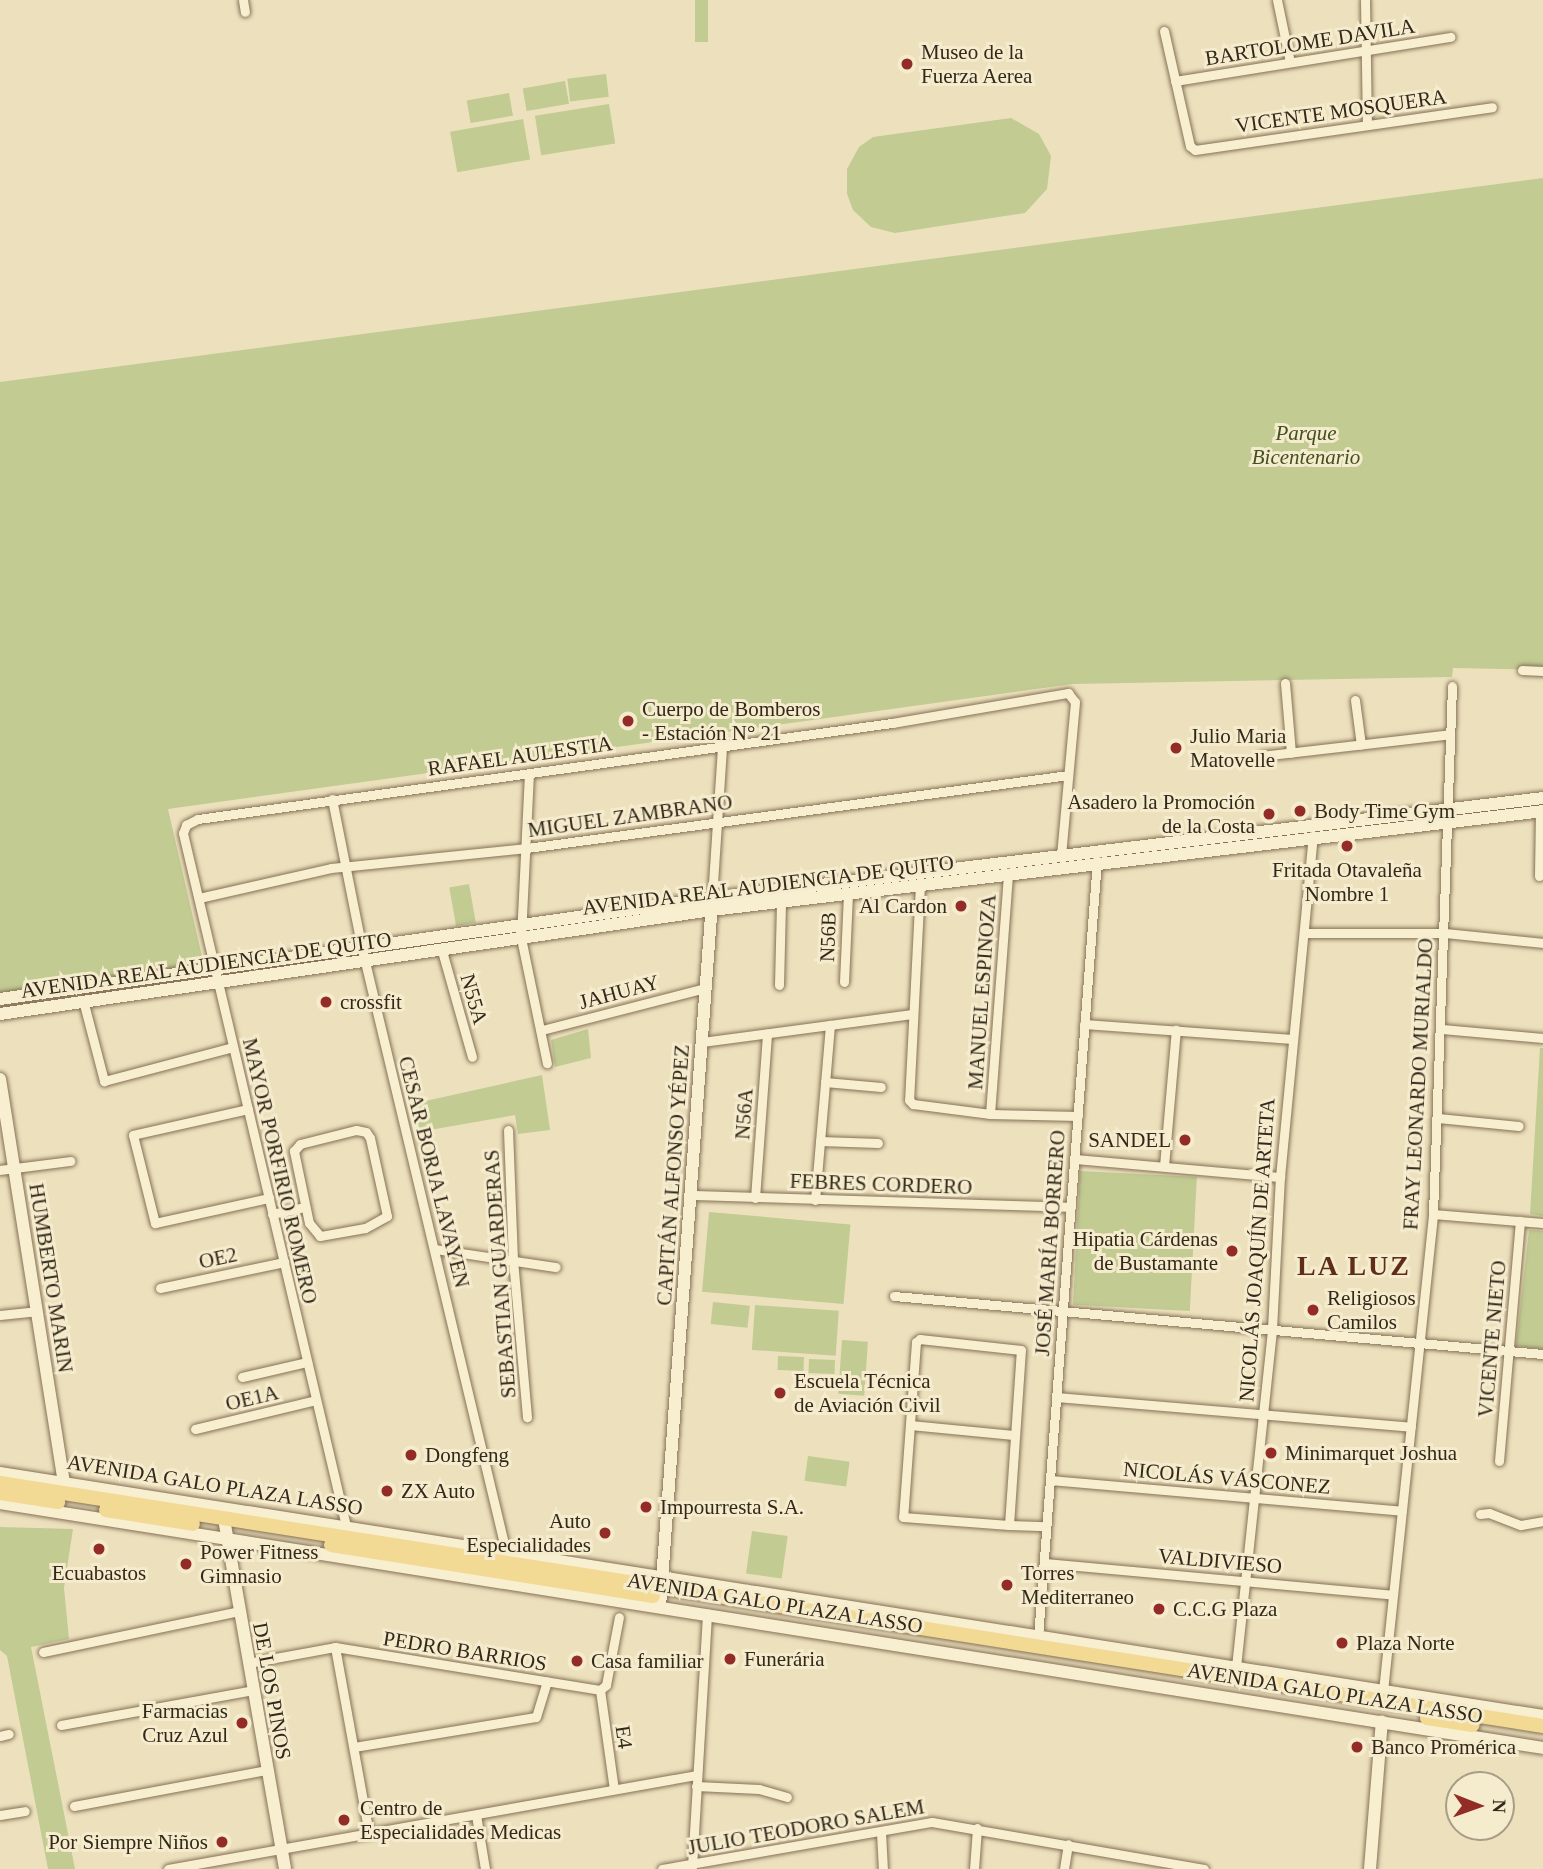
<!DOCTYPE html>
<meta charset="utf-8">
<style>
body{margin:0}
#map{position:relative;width:1543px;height:1869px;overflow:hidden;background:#ede1bd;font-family:Georgia,serif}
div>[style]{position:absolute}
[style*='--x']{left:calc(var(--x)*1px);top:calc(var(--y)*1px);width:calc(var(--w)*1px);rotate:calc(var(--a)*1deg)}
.green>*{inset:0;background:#c1cb92;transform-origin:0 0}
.roads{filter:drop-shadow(0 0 2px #857157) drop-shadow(0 0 2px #857157)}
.street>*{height:9px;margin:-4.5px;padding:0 4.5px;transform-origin:4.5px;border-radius:4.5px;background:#f8eed0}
.secondary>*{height:12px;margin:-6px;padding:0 6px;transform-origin:6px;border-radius:6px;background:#f8eed0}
.primary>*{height:14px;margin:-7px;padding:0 7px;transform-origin:7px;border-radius:7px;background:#f2d994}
.dots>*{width:19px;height:19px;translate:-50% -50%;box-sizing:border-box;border:4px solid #f5ebcd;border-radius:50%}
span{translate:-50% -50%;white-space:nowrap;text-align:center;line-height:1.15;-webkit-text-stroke:6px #f5ebcd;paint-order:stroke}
.street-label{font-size:21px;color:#34281b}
.poi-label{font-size:21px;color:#34281b}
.left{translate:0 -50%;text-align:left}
.right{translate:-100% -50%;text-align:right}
.park-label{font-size:21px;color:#435022;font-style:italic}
.district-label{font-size:28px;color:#602d1b;font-weight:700;letter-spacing:2px}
.north{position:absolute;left:1445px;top:1771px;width:70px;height:70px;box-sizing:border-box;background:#f5ebcd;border:2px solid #a89d86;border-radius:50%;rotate:91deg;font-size:19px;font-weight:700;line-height:28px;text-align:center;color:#34281b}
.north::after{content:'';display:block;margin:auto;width:24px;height:32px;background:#932b27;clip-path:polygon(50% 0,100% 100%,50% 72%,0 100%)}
</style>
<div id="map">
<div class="green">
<div style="left:695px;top:0;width:13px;height:42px"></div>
<div style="left:606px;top:74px;width:23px;height:39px;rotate:83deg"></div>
<div style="left:565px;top:81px;width:23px;height:43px;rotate:80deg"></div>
<div style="left:509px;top:93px;width:23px;height:43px;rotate:80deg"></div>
<div style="left:609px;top:104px;width:40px;height:75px;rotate:81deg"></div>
<div style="clip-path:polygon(1011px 118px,1039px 134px,1051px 156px,1047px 189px,1025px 213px,895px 233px,871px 227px,853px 210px,847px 194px,847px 169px,859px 147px,873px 137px)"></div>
<div style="left:523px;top:119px;width:41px;height:74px;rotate:80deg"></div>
<div style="clip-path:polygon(1543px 178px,1543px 670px,1453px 668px,1452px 677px,1073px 684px,168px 809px,204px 965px,0 1005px,0 382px)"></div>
<div style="left:469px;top:884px;width:39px;height:20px;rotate:80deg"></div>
<div style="clip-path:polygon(588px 1029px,591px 1058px,555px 1067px,551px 1040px)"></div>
<div style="clip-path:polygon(1540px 1048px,1543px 1048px,1543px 1216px,1530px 1214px)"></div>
<div style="clip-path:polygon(542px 1075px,550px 1130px,518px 1134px,515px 1115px,418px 1132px,412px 1104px)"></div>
<div style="left:1080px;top:1171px;width:117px;height:134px;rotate:3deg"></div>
<div style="left:709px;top:1212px;width:142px;height:80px;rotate:5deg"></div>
<div style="clip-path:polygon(1529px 1230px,1543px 1231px,1543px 1349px,1516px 1346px)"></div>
<div style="left:713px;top:1302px;width:37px;height:22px;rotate:6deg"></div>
<div style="left:755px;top:1305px;width:84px;height:45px;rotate:4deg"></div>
<div style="left:842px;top:1340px;width:26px;height:54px;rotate:4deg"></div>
<div style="left:778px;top:1356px;width:26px;height:14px;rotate:2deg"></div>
<div style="left:809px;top:1359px;width:26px;height:14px;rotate:2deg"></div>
<div style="left:808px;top:1456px;width:42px;height:25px;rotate:8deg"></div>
<div style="clip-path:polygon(0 1527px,73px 1529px,64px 1588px,69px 1639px,31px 1647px,75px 1869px,48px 1869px,7px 1656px,0 1650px)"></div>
<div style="left:752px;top:1531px;width:36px;height:43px;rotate:8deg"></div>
</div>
<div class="roads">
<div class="street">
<div style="--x:243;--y:0;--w:12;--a:81"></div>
<div style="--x:1277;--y:0;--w:63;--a:78.2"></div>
<div style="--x:1365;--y:0;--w:125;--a:89.1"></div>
<div style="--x:1164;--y:31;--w:118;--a:77.3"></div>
<div style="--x:1190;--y:146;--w:6;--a:39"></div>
<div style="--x:1195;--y:150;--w:300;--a:-8.2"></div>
<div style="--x:1175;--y:81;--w:279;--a:-9.1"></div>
<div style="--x:1522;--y:670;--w:21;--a:3"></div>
<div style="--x:1285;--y:683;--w:70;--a:85.1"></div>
<div style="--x:1355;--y:700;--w:45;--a:82.4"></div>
<div style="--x:1261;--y:756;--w:190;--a:-6.6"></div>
<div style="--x:529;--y:773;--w:165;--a:92.8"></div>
<div style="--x:521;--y:938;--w:128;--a:78.3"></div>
<div style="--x:332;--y:799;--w:153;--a:78.7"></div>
<div style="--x:362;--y:949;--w:620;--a:76.57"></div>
<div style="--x:1539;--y:876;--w:65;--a:-89.1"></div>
<div style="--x:920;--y:885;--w:215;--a:92.9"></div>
<div style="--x:909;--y:1100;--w:6;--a:45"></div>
<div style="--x:913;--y:1104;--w:78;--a:7.4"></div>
<div style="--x:990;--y:1114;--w:88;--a:1.3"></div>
<div style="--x:199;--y:898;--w:135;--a:-12.8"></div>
<div style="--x:331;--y:868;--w:197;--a:-5.8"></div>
<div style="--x:527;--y:848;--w:546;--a:-7.68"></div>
<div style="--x:712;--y:898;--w:152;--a:-86.2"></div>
<div style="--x:1305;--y:933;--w:140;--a:0"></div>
<div style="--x:1445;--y:933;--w:99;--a:5.8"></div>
<div style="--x:442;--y:951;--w:110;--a:74.2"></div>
<div style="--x:844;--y:982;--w:89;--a:-87.4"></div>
<div style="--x:779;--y:985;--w:84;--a:-88.6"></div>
<div style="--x:84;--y:1004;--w:80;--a:75.4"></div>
<div style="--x:104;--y:1081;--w:133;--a:-14.8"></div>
<div style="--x:1084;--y:1024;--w:209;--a:4.1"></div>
<div style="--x:1442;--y:1029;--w:101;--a:5.1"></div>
<div style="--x:542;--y:1030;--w:169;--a:-14.4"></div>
<div style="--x:702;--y:1042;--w:212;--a:-7.6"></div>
<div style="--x:825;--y:1082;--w:56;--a:5.1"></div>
<div style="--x:248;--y:1109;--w:118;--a:167.3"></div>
<div style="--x:133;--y:1135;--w:91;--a:76"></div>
<div style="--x:155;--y:1223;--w:117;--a:-12.4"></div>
<div style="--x:990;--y:1114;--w:242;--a:-85.7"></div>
<div style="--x:1438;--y:1118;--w:81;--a:5.6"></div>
<div style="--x:356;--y:1130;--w:10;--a:11"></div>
<div style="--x:366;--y:1132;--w:7;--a:56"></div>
<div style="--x:370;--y:1138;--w:80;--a:77.7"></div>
<div style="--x:387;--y:1216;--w:25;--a:151"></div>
<div style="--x:365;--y:1228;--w:46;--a:169.9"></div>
<div style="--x:320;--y:1236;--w:17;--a:-130"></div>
<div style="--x:309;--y:1223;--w:74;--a:-101.8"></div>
<div style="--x:294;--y:1151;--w:9;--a:-49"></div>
<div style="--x:300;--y:1144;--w:58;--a:-14"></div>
<div style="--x:508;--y:1130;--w:130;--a:87.8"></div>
<div style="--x:513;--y:1260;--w:158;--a:84.9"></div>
<div style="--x:820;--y:1141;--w:58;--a:2"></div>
<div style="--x:1074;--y:1159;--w:207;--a:5"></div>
<div style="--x:1164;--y:1166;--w:137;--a:-85"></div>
<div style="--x:0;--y:1170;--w:71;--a:-7.3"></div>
<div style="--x:691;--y:1195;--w:380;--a:1.8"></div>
<div style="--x:755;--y:1198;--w:165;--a:-85.8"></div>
<div style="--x:815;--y:1200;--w:176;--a:-85.1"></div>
<div style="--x:272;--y:1214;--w:34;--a:-12"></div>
<div style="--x:1433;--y:1214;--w:110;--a:4.7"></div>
<div style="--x:435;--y:1249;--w:122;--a:8.5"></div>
<div style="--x:160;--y:1288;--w:127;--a:-11.8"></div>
<div style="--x:894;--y:1296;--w:652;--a:5.11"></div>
<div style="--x:0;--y:1315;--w:36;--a:-6"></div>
<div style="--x:242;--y:1377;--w:67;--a:-13"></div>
<div style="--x:1056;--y:1397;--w:356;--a:4.8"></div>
<div style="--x:910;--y:1425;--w:104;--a:5.5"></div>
<div style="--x:195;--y:1429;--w:124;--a:-13.5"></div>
<div style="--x:1499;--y:1461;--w:241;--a:-85"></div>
<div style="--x:1050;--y:1480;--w:353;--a:5"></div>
<div style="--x:1480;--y:1514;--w:9;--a:-6"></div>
<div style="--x:1489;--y:1513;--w:34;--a:21"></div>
<div style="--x:1521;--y:1525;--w:22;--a:-10"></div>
<div style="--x:1009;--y:1525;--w:175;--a:-86.1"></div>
<div style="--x:1021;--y:1350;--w:102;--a:-173.8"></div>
<div style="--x:920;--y:1339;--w:5;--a:143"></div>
<div style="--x:916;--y:1342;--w:175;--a:94.2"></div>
<div style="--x:903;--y:1517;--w:106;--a:4.3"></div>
<div style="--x:1009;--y:1525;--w:37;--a:2"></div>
<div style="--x:346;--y:1526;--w:712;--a:-103.24"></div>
<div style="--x:183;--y:833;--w:9;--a:-69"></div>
<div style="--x:186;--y:825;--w:13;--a:-27"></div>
<div style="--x:198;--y:819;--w:701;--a:-7.88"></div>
<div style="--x:892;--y:723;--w:179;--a:-9.7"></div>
<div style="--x:1068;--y:693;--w:11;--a:52"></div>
<div style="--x:1075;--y:702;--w:155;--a:95.2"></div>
<div style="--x:1044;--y:1563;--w:350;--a:5.2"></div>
<div style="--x:1038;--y:1637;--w:779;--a:-85.66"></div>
<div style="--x:335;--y:1647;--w:190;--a:79.7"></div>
<div style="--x:43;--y:1652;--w:200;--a:-11.8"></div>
<div style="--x:248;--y:1663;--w:88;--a:-10.4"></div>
<div style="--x:335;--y:1647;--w:268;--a:9.2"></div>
<div style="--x:1236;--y:1667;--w:340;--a:-83.9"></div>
<div style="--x:1272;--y:1329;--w:152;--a:-87"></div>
<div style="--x:1280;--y:1177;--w:343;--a:-84.5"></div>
<div style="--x:600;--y:1690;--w:100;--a:82"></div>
<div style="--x:600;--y:1690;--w:8;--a:-40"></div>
<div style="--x:606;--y:1685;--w:69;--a:-79.2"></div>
<div style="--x:1383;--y:1691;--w:480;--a:-84"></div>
<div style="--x:1433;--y:1214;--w:528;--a:-87.94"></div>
<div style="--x:61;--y:1725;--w:195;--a:-10.3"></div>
<div style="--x:0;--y:1736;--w:9;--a:-13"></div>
<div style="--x:354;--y:1747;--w:184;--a:-9.4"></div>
<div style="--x:536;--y:1717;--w:37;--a:-73"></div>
<div style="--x:696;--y:1786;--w:63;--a:2.7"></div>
<div style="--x:759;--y:1789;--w:29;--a:16"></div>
<div style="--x:74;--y:1806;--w:195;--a:-10.6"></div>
<div style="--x:0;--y:1815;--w:25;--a:-9"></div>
<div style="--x:476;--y:1815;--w:55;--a:80.5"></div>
<div style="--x:881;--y:1832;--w:37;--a:87"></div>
<div style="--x:692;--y:1867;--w:254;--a:-86.6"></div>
<div style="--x:168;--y:1869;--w:536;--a:-10.09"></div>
<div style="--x:662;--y:1869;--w:274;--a:-9.9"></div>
<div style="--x:932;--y:1822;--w:276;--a:9.8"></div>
<div style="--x:974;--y:1869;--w:41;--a:-85.8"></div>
<div style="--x:1064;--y:1869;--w:25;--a:-81"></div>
</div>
<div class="secondary">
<div style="--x:0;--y:999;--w:719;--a:-8.07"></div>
<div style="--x:712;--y:898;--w:837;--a:-6.86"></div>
<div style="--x:0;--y:1014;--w:720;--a:-8.31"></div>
<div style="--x:712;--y:910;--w:837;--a:-6.79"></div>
<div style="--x:0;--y:1079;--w:409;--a:81"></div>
<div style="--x:0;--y:1473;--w:1562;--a:8.95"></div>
<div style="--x:0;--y:1503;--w:1562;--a:9.02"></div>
<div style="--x:224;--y:1519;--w:355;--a:80.1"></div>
<div style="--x:660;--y:1607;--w:707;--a:-85.78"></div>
<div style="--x:1370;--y:1869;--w:148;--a:-85.4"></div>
</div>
<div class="primary">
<div style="--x:0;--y:1483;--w:1562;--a:8.95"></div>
<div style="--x:0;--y:1493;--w:59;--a:8.8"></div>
<div style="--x:106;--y:1510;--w:88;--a:9.1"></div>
<div style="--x:331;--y:1545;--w:326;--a:9"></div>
<div style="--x:1427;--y:1718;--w:46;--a:8.8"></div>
</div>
</div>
<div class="dots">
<div style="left:907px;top:64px;background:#932b27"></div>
<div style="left:628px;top:721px;background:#932b27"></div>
<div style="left:1176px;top:748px;background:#932b27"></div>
<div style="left:1300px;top:811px;background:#932b27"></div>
<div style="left:1269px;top:814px;background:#932b27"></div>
<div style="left:1347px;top:846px;background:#932b27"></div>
<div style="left:961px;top:906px;background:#932b27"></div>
<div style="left:326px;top:1002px;background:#932b27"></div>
<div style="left:1185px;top:1140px;background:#932b27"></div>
<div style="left:1232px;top:1251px;background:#932b27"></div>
<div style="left:1313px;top:1310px;background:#932b27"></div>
<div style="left:780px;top:1393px;background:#932b27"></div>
<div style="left:1271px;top:1453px;background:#932b27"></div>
<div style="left:411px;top:1455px;background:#932b27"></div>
<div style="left:387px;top:1491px;background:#932b27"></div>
<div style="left:646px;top:1507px;background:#932b27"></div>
<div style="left:605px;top:1533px;background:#932b27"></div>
<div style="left:99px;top:1549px;background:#932b27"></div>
<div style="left:186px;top:1564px;background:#932b27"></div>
<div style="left:1007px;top:1585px;background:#932b27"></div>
<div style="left:1159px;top:1609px;background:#932b27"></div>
<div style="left:1342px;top:1643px;background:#932b27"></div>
<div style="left:730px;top:1659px;background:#932b27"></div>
<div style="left:577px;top:1661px;background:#932b27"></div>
<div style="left:242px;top:1723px;background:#932b27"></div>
<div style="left:1357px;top:1747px;background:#932b27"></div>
<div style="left:344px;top:1820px;background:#932b27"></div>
<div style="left:222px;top:1842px;background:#932b27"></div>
</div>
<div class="street-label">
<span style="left:1310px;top:42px;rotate:-9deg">BARTOLOME DAVILA</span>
<span style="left:1341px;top:111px;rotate:-8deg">VICENTE MOSQUERA</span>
<span style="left:520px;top:756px;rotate:-8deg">RAFAEL AULESTIA</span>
<span style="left:630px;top:816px;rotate:-8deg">MIGUEL ZAMBRANO</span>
<span style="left:768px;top:885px;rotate:-7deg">AVENIDA REAL AUDIENCIA DE QUITO</span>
<span style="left:828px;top:937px;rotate:-88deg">N56B</span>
<span style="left:206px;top:965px;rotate:-8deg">AVENIDA REAL AUDIENCIA DE QUITO</span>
<span style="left:619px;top:992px;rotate:-15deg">JAHUAY</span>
<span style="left:982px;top:992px;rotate:-86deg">MANUEL ESPINOZA</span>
<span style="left:474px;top:999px;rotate:74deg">N55A</span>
<span style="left:1418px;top:1084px;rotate:-87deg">FRAY LEONARDO MURIALDO</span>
<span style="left:744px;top:1114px;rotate:-86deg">N56A</span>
<span style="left:280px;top:1171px;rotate:77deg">MAYOR PORFIRIO ROMERO</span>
<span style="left:434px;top:1172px;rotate:76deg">CESAR BORJA LAVAYEN</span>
<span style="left:673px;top:1175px;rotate:-86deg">CAPITÁN ALFONSO YÉPEZ</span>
<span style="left:881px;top:1184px;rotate:2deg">FEBRES CORDERO</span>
<span style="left:1050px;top:1243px;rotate:-86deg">JOSÉ MARÍA BORRERO</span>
<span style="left:1257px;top:1250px;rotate:-86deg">NICOLÁS JOAQUÍN DE ARTETA</span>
<span style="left:218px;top:1258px;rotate:-12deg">OE2</span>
<span style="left:500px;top:1274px;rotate:-94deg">SEBASTIAN GUARDERAS</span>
<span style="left:51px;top:1278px;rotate:81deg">HUMBERTO MARIN</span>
<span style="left:1492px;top:1339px;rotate:-85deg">VICENTE NIETO</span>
<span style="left:252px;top:1398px;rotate:-13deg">OE1A</span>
<span style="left:1227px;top:1478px;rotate:5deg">NICOLÁS VÁSCONEZ</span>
<span style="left:215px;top:1485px;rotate:9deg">AVENIDA GALO PLAZA LASSO</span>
<span style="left:1220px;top:1561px;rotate:5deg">VALDIVIESO</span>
<span style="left:775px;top:1603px;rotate:9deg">AVENIDA GALO PLAZA LASSO</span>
<span style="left:465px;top:1651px;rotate:9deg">PEDRO BARRIOS</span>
<span style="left:272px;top:1691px;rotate:80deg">DE LOS PINOS</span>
<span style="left:1335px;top:1693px;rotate:9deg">AVENIDA GALO PLAZA LASSO</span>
<span style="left:624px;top:1737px;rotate:82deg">E4</span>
<span style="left:806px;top:1827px;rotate:-10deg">JULIO TEODORO SALEM</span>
</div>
<div class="poi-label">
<span class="left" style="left:921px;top:64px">Museo de la<br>Fuerza Aerea</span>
<span class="left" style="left:642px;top:721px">Cuerpo de Bomberos<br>- Estación N° 21</span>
<span class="left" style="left:1190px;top:748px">Julio Maria<br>Matovelle</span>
<span class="right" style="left:1255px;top:814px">Asadero la Promoción<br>de la Costa</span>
<span class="left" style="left:1314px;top:811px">Body Time Gym</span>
<span style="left:1347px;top:882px">Fritada Otavaleña<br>Nombre 1</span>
<span class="right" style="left:947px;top:906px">Al Cardon</span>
<span class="left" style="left:340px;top:1002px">crossfit</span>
<span class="right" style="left:1171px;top:1140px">SANDEL</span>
<span class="right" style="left:1218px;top:1251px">Hipatia Cárdenas<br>de Bustamante</span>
<span class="left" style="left:1327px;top:1310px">Religiosos<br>Camilos</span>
<span class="left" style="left:794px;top:1393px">Escuela Técnica<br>de Aviación Civil</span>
<span class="left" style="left:1285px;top:1453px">Minimarquet Joshua</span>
<span class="left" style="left:425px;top:1455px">Dongfeng</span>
<span class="left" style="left:401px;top:1491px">ZX Auto</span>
<span class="left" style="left:660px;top:1507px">Impourresta S.A.</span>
<span class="right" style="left:591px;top:1533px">Auto<br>Especialidades</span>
<span class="left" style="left:200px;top:1564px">Power Fitness<br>Gimnasio</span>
<span style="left:99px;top:1573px">Ecuabastos</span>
<span class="left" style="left:1021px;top:1585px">Torres<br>Mediterraneo</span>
<span class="left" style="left:1173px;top:1609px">C.C.G Plaza</span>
<span class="left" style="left:1356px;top:1643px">Plaza Norte</span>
<span class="left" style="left:744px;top:1659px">Funerária</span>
<span class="left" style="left:591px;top:1661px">Casa familiar</span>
<span class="right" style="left:228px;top:1723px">Farmacias<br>Cruz Azul</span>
<span class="left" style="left:1371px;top:1747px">Banco Promérica</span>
<span class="left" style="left:360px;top:1820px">Centro de<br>Especialidades Medicas</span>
<span class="right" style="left:208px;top:1842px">Por Siempre Niños</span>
</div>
<div class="park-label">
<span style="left:1306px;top:445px">Parque<br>Bicentenario</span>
</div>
<div class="district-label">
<span style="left:1354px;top:1266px">LA LUZ</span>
</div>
<div class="north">N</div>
</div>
